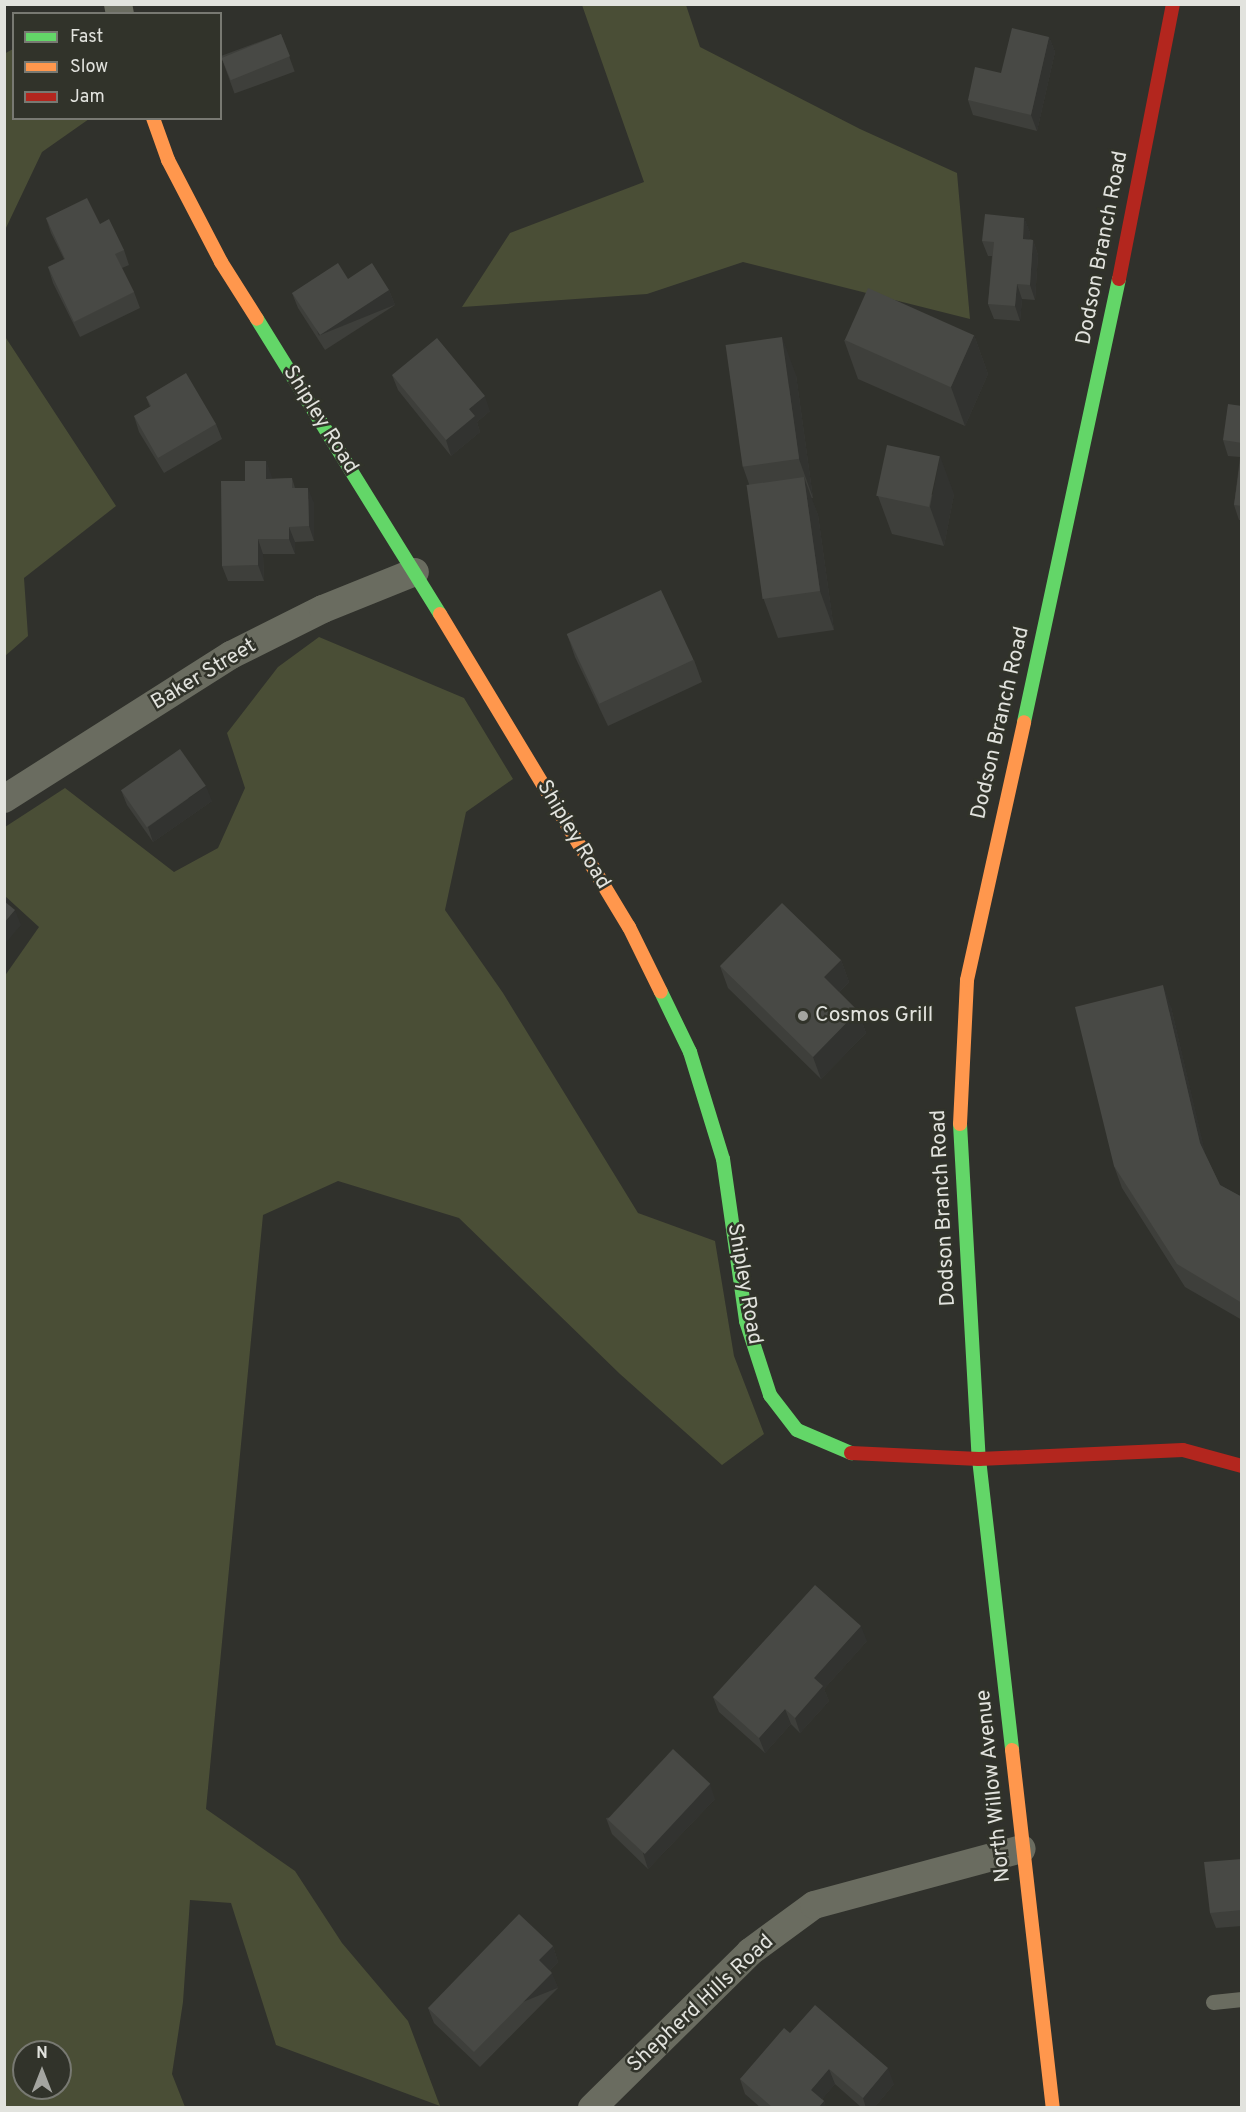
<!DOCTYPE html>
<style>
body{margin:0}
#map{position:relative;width:1246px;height:2112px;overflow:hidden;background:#30312c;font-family:Overpass,sans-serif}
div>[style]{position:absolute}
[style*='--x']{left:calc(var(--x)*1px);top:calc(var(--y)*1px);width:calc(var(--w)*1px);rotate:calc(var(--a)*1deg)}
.green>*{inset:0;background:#4a4e36}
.lane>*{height:15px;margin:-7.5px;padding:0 7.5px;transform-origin:7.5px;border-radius:7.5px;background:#6a6c60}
.street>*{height:28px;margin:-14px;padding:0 14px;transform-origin:14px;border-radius:14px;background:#6a6c60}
.fast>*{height:14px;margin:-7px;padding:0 7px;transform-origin:7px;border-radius:7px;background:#63d668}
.slow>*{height:14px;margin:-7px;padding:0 7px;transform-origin:7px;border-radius:7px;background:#ff974d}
.jam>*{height:14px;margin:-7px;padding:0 7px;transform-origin:7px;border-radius:7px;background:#b3261e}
.wall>*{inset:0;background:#3e3f3b;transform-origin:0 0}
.shaded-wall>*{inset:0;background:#323330;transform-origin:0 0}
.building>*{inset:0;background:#484945;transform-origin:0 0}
.dots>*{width:16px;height:16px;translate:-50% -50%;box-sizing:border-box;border:3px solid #31332a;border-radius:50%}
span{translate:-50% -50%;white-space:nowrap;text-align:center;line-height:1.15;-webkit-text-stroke:5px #31332a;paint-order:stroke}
.street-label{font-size:21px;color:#e2e3de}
.poi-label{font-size:21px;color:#e2e3de}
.left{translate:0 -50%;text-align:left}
.frame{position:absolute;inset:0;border:6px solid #e2e3de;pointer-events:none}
.legend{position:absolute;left:12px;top:12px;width:210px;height:108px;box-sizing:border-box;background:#31332a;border:2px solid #787972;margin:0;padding:8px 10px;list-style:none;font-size:18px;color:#e2e3de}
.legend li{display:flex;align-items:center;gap:12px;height:30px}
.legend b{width:30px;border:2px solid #787972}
.north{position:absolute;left:12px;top:2040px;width:60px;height:60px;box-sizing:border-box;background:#31332a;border:2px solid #787972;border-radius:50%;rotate:0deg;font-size:16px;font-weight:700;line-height:24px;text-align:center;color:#e2e3de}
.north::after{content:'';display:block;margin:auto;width:21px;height:27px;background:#a4a5a0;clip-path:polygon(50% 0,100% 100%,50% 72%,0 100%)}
</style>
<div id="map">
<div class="green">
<div style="clip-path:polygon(582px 5px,686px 5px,700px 47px,860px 129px,957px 173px,970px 319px,743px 262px,647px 294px,462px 307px,510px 233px,644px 182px)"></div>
<div style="clip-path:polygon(13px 49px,14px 118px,89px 119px,42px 152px,5px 230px,4px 54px)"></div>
<div style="clip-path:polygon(4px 335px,116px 506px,24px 578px,28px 636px,5px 656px)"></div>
<div style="clip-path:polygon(evenodd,319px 637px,464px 698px,513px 779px,466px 812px,445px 910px,503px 993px,638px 1213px,715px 1241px,734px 1356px,764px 1434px,722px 1465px,620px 1374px,459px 1218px,338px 1181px,263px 1215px,206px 1809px,295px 1871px,342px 1943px,408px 2021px,440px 2106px,276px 2045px,231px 1903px,190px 1900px,183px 2002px,172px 2074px,185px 2107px,5px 2107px,4px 977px,39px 927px,5px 896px,5px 827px,65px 788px,174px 872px,218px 848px,245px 788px,227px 733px,278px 667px,319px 637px,24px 2052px,60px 2052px,60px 2088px,24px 2088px,24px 2052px)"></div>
</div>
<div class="lane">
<div style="--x:1213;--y:2002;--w:29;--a:-6"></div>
</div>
<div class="street">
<div style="--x:118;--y:4;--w:10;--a:79"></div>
<div style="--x:4;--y:799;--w:269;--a:-32.4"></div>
<div style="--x:231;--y:655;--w:103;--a:-26.6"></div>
<div style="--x:323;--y:609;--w:99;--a:-21.9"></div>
<div style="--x:592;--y:2108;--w:222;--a:-44.6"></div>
<div style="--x:750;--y:1952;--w:79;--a:-36.3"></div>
<div style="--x:814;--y:1905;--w:215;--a:-15.1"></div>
</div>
<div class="fast">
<div style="--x:257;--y:319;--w:347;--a:58.2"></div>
<div style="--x:1024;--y:722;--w:453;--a:-77.9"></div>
<div style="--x:661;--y:992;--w:67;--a:64.2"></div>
<div style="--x:690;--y:1052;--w:112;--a:72.9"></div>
<div style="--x:723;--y:1159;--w:164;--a:81.9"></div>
<div style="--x:746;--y:1321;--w:78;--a:72"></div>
<div style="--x:770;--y:1395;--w:44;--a:52.4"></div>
<div style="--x:797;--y:1430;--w:59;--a:23.1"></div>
<div style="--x:960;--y:1124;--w:336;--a:86.8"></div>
<div style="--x:979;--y:1459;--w:293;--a:83.5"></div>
</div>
<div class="slow">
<div style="--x:153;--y:118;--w:45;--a:70.3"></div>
<div style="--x:168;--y:160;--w:115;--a:62.5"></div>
<div style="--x:221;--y:262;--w:67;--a:57.7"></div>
<div style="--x:440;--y:614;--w:366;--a:58.9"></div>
<div style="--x:629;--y:927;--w:72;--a:63.8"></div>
<div style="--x:960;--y:1124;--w:144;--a:-87.2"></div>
<div style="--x:967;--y:980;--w:264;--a:-77.5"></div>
<div style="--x:1012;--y:1750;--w:360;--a:83.5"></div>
</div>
<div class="jam">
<div style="--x:1119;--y:279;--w:280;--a:-78.9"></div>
<div style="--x:851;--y:1453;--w:128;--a:2.7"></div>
<div style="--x:979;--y:1459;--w:204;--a:-2.5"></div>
<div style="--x:1183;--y:1450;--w:61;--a:15.2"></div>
</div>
<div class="wall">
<div style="left:281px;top:34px;width:40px;height:64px;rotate:70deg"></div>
<div style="clip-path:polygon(1049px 37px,1055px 52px,1037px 131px,973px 115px,968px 100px)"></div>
<div style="clip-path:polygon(46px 218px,100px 224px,124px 250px,129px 265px,122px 268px,134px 292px,140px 308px,80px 337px,53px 283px,48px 267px,64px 259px,51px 233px)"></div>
<div style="clip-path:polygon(1024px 218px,1030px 233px,1029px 239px,1033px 240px,1038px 255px,1035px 300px,1022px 299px,1020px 321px,994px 319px,988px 304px,992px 256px,988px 256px,982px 241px)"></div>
<div style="clip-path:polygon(348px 279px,389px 290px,395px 305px,325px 350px,298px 308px,292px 293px)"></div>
<div style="clip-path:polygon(974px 335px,988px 374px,965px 426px,858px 379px,844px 340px)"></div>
<div style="clip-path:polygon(392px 375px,490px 411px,477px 422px,480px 432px,451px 456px,398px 390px)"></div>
<div style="clip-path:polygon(796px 375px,813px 498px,811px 498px,818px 515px,834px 630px,778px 638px,764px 600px,749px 484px,743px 467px)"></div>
<div style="clip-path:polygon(146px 397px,216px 424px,222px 439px,164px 473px,139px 432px,134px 416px,150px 407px)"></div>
<div style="clip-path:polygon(1242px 406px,1242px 520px,1239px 520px,1234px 505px,1240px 457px,1228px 456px,1223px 440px)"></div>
<div style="clip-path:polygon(266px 461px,272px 479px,292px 478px,295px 488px,314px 503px,314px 541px,295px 542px,295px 554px,263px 554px,264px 581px,228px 581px,222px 566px,245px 481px)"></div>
<div style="clip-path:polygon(954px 494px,944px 546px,892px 534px,878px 496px)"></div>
<div style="clip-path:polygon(567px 634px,694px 660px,702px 682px,608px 726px,575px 657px)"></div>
<div style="clip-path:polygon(121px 790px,212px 801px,153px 842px,127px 805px)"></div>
<div style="clip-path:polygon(841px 960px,849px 982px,839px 992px,858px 1011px,866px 1033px,821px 1079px,728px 988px,720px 966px)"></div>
<div style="clip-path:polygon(1171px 1007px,1205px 1154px,1220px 1185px,1242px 1197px,1242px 1320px,1185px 1287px,1122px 1188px,1114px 1166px)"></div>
<div style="clip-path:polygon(867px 1641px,824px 1689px,829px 1701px,800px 1733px,791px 1724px,765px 1753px,719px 1712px,713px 1697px)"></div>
<div style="clip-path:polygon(715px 1799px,648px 1869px,612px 1834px,606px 1818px)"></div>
<div style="clip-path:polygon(1242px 1859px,1242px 1926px,1216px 1928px,1210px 1913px)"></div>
<div style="clip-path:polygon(553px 1946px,558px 1962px,550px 1970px,558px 1988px,480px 2067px,434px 2023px,428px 2008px)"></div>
<div style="clip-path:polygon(790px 2033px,894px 2084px,874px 2108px,862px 2108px,835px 2084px,822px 2099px,824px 2101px,826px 2108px,761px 2108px,745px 2094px,740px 2079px)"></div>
</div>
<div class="shaded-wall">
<div style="clip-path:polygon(1049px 37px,1055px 52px,1037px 131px,1031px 115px)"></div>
<div style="clip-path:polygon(1024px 218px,1030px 233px,1028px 254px,1023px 239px)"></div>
<div style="clip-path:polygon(1033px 240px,1038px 255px,1035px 300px,1030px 285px)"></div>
<div style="clip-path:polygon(1017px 284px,1022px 299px,1020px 321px,1015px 306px)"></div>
<div style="left:389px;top:290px;width:16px;height:82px;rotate:68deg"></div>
<div style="clip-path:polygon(974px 335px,988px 374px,965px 426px,951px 387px)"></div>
<div style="clip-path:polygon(782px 337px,796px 375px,813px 498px,799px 459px)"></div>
<div style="clip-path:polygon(485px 396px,490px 411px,477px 422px,480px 432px,451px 456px,446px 440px,469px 409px)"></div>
<div style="clip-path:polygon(940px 456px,954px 494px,944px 546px,930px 507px)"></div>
<div style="clip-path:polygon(266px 461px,272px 477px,272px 494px,266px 479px)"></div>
<div style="clip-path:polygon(804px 477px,818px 515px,834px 630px,820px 591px)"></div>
<div style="clip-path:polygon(308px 488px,314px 503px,314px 541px,309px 526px)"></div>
<div style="clip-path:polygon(289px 527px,295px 542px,295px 554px,289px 539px)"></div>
<div style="clip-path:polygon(258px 539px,263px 554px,264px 581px,258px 565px)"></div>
<div style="clip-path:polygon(206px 786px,212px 801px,153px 842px,148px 827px)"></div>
<div style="clip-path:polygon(15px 910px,21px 925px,4px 945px,4px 923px)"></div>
<div style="clip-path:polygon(841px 960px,849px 982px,832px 999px,824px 977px)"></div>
<div style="clip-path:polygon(1163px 985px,1171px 1007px,1208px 1165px,1200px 1143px)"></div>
<div style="clip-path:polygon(858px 1011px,866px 1033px,821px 1079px,813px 1057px)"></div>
<div style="clip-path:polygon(861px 1626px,867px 1641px,824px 1689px,829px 1701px,800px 1733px,795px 1718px,814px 1678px)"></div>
<div style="clip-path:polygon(785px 1709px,791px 1724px,765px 1753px,759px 1738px)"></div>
<div style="clip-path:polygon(710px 1784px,715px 1799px,648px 1869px,643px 1853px)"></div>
<div style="clip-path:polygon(553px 1946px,558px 1962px,545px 1975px,539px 1960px)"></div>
<div style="left:552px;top:1973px;width:16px;height:111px;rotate:68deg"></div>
<div style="clip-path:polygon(888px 2068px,894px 2084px,874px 2108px,866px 2108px,863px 2098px)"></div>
<div style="clip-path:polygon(829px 2069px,835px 2084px,817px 2105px,811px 2090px)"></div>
<div style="clip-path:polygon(824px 2101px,826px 2108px,818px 2108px)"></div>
</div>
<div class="building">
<div style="clip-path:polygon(1012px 28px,1049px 37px,1031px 115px,968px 100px,975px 67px,1001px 73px)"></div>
<div style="left:281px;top:34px;width:24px;height:64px;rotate:68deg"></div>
<div style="clip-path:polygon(87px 198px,100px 224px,109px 219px,124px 250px,115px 254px,134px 292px,74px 322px,48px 267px,65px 259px,46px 218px)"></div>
<div style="clip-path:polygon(985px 214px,1024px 218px,1023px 239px,1033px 240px,1030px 285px,1017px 284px,1015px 306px,988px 304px,994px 242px,982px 241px)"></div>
<div style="clip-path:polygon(338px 263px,348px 279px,372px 263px,389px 290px,320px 335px,292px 293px)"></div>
<div style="left:868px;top:288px;width:116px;height:57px;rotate:24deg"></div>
<div style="left:782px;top:337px;width:123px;height:57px;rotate:82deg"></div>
<div style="clip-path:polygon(437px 338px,485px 396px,469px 409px,475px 416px,446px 440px,392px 375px)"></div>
<div style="clip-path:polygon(186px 373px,216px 424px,158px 458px,134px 416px,151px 406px,146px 397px)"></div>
<div style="clip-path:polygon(1228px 404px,1242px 406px,1242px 443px,1223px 440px)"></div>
<div style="left:887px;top:445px;width:54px;height:52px;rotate:12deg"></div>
<div style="clip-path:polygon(1242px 449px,1242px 506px,1234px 505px)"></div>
<div style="clip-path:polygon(245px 461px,266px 461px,266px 479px,292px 478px,292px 488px,308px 488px,309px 526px,289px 527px,289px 539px,258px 539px,258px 565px,222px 566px,221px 481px,245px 481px)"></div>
<div style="left:804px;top:477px;width:115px;height:58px;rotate:82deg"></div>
<div style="left:661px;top:590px;width:77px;height:104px;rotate:65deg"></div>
<div style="left:180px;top:749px;width:45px;height:72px;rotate:55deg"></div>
<div style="clip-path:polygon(4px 901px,15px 910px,4px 923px)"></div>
<div style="clip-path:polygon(782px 903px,841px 960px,824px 977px,858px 1011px,813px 1057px,720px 966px)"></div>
<div style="clip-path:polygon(1163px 985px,1200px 1143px,1220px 1185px,1242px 1197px,1242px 1303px,1177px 1264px,1114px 1166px,1075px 1007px)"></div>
<div style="clip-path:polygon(815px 1585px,861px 1626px,814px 1678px,823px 1686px,795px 1718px,785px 1709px,759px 1738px,713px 1697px)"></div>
<div style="left:673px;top:1749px;width:51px;height:96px;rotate:43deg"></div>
<div style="clip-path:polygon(1242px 1859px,1242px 1910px,1210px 1913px,1204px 1862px)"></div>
<div style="clip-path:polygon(519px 1914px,553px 1946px,539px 1960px,552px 1973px,474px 2052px,428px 2008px)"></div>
<div style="clip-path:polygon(815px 2005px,888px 2068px,863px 2098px,829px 2069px,811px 2090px,824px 2101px,818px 2108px,773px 2108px,740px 2079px,784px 2028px,790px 2033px)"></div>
</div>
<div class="dots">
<div style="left:803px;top:1016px;background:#a4a5a0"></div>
</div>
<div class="street-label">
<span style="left:1103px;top:248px;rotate:-79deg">Dodson Branch Road</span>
<span style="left:320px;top:420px;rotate:58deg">Shipley Road</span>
<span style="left:204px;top:675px;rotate:-31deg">Baker Street</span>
<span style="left:1001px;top:723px;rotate:-77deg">Dodson Branch Road</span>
<span style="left:573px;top:835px;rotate:59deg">Shipley Road</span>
<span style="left:944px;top:1208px;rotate:-93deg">Dodson Branch Road</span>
<span style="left:744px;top:1284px;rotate:80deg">Shipley Road</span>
<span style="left:994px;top:1786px;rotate:-96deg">North Willow Avenue</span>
<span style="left:701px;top:2004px;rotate:-43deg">Shepherd Hills Road</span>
</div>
<div class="poi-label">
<span class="left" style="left:815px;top:1016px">Cosmos Grill</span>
</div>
<div class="frame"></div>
<ul class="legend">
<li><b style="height:8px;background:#63d668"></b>Fast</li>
<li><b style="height:8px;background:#ff974d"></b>Slow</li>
<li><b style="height:8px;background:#b3261e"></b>Jam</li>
</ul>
<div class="north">N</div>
</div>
